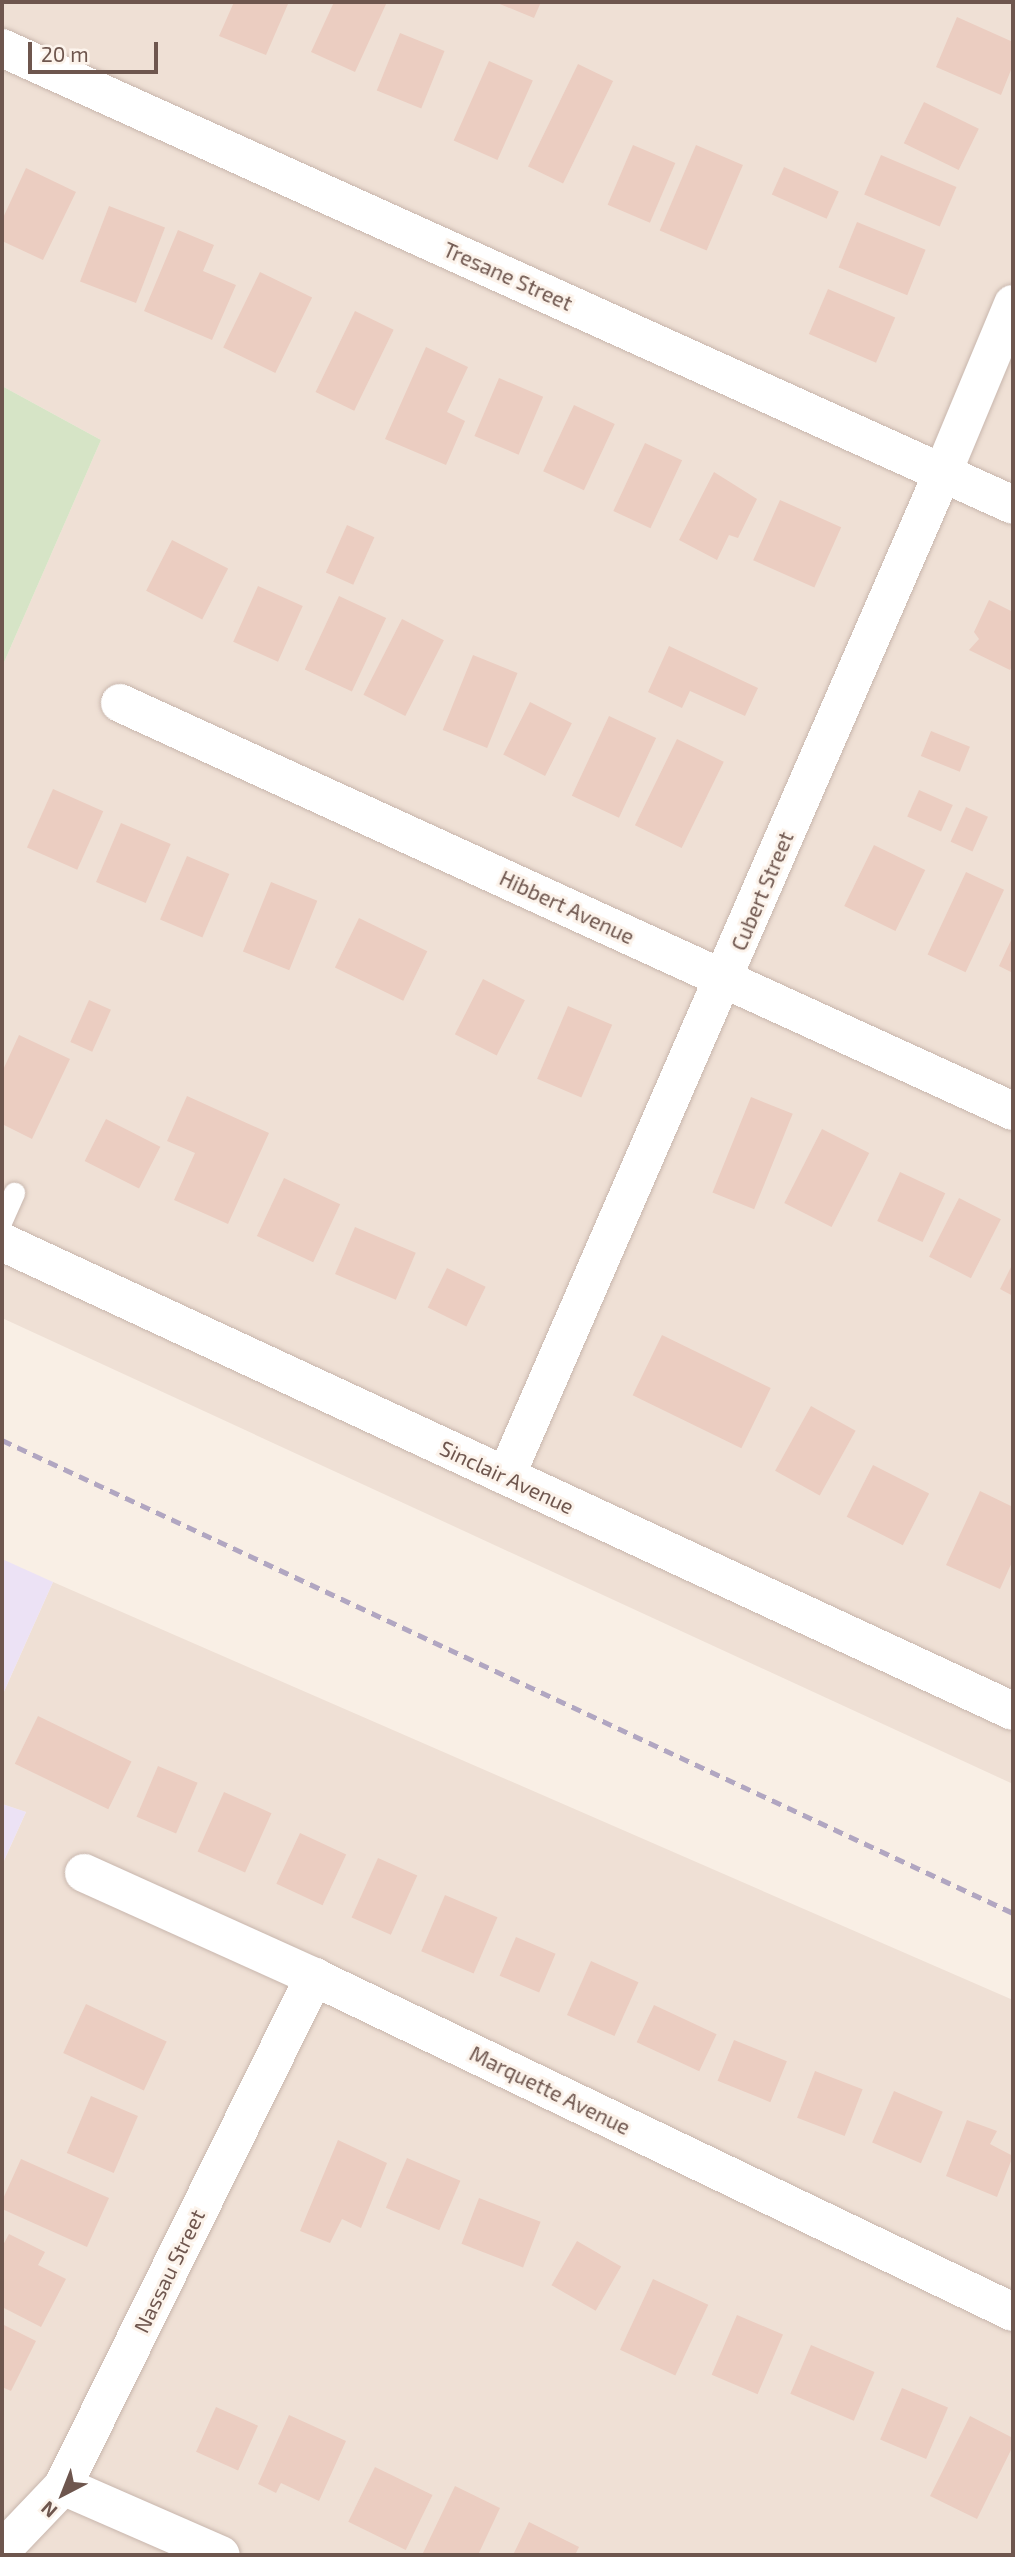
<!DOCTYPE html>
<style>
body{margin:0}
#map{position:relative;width:1015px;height:2557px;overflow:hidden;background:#f9efe5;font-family:"Exo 2",sans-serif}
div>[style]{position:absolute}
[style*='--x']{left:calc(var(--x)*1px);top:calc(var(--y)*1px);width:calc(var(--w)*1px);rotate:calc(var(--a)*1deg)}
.residential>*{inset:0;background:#efe0d5}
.education>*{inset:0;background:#ece2f5}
.green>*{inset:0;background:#d6e4c6}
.building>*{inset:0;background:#ebcdc1;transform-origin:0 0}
.roads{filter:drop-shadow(0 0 2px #c8b6ad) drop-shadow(0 0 2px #c8b6ad)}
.lane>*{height:21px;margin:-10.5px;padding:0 10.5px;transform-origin:10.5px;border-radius:10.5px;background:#fff}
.street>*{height:38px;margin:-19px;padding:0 19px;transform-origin:19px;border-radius:19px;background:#fff}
.rail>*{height:5px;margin-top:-2.5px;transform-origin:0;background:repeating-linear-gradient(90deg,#b1a6c1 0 10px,transparent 0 17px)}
span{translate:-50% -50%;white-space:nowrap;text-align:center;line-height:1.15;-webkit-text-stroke:6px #fcf3eb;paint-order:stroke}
.street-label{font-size:21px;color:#6e564e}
.frame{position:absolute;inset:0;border:4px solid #6e564e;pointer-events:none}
.north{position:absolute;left:28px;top:2459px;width:70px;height:70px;-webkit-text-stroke:5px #fcf3eb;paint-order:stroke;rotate:222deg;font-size:19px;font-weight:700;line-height:28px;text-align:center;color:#6e564e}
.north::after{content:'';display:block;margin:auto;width:24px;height:32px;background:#6e564e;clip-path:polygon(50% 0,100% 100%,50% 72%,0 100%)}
.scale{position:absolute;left:28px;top:42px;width:130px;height:32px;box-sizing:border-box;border:4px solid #6e564e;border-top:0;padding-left:9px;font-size:21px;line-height:24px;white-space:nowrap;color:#6e564e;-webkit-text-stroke:5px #fcf3eb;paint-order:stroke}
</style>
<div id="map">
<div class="residential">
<div style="clip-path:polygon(2px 2px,1013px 2px,1013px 1784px,2px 1318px,2px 667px,101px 440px,2px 386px)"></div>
<div style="clip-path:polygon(53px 1582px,1013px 2000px,1013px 2555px,2px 2555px,2px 1865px,26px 1812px,2px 1804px,2px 1696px)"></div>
</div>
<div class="education">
<div style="clip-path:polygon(2px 1559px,53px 1582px,2px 1696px)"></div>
<div style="clip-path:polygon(2px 1804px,26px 1812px,2px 1865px)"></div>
</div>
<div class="green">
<div style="clip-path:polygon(2px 386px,101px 440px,2px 667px)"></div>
</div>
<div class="building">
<div style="clip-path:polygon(234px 2px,288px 4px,266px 55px,219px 36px)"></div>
<div style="clip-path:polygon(334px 2px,387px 2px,355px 72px,311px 52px)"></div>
<div style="clip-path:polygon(495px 2px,541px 2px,534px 18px)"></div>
<div style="clip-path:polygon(957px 17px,1013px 42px,1013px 65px,1001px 95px,936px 67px)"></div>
<div style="left:400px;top:33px;width:48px;height:62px;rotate:22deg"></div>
<div style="left:489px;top:61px;width:48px;height:87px;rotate:24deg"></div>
<div style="left:578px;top:64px;width:39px;height:114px;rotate:26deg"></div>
<div style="left:924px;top:102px;width:61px;height:46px;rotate:26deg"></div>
<div style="left:633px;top:145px;width:46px;height:65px;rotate:23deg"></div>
<div style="left:696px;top:145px;width:51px;height:93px;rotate:23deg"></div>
<div style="left:881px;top:155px;width:82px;height:43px;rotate:23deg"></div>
<div style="left:784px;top:167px;width:60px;height:30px;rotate:24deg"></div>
<div style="clip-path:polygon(26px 168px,76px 192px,43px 260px,2px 241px,2px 220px)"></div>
<div style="left:109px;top:206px;width:60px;height:81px;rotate:21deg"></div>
<div style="left:857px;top:222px;width:74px;height:49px;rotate:22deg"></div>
<div style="clip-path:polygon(178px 230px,214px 245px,203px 271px,236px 285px,212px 340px,144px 311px)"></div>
<div style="left:260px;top:272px;width:58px;height:84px;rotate:26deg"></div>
<div style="left:828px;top:289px;width:73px;height:49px;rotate:23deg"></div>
<div style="left:355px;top:311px;width:43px;height:90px;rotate:26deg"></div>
<div style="clip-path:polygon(426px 347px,468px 367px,447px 412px,465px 421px,446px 465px,385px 439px)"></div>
<div style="left:499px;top:378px;width:48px;height:63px;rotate:23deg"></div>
<div style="left:574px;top:405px;width:45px;height:73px;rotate:25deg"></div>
<div style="left:645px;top:443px;width:41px;height:75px;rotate:25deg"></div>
<div style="clip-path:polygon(714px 472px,757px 499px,738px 538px,729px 535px,717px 560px,679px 540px)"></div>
<div style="left:780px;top:500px;width:67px;height:66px;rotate:24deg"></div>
<div style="left:347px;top:525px;width:30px;height:52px;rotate:24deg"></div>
<div style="left:172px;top:540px;width:63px;height:57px;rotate:27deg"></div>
<div style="left:258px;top:586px;width:49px;height:61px;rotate:24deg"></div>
<div style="left:339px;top:596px;width:52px;height:81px;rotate:25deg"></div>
<div style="clip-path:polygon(989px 600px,1013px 612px,1013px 664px,1010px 670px,969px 650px,979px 639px,974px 632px)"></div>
<div style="left:402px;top:619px;width:47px;height:85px;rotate:27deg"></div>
<div style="clip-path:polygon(669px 646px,758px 688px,745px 716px,690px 691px,682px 708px,648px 692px)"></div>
<div style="left:473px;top:655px;width:48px;height:81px;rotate:22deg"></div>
<div style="left:530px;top:702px;width:47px;height:59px;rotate:27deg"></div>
<div style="left:609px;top:716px;width:52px;height:88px;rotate:25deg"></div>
<div style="left:931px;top:731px;width:42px;height:27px;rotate:22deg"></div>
<div style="left:677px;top:739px;width:52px;height:96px;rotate:26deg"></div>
<div style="left:53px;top:789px;width:55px;height:64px;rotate:24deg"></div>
<div style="left:919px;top:790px;width:37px;height:29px;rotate:24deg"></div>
<div style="left:966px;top:807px;width:24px;height:38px;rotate:24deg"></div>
<div style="left:121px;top:823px;width:54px;height:64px;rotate:23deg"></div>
<div style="left:874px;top:845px;width:57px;height:68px;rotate:26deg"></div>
<div style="left:187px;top:856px;width:46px;height:69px;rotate:23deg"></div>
<div style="left:966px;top:872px;width:42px;height:91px;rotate:25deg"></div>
<div style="left:271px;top:882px;width:50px;height:75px;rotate:22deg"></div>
<div style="left:359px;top:918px;width:76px;height:55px;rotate:26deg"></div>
<div style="clip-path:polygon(1013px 936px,1013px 973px,999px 966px)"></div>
<div style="left:483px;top:979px;width:47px;height:62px;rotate:27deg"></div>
<div style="left:89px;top:1000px;width:24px;height:46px;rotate:24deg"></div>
<div style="left:568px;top:1006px;width:48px;height:79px;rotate:23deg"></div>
<div style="clip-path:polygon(19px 1035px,70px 1059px,32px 1139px,2px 1124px,2px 1072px)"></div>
<div style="clip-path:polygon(187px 1096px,269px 1133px,228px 1224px,174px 1200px,195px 1153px,167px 1141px)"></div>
<div style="left:751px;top:1097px;width:45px;height:103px;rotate:22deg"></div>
<div style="left:106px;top:1119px;width:61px;height:47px;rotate:27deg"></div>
<div style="left:822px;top:1129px;width:53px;height:83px;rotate:27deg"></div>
<div style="left:900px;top:1172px;width:50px;height:54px;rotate:25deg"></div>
<div style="left:284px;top:1178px;width:62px;height:64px;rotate:25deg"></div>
<div style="left:959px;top:1198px;width:47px;height:66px;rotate:27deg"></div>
<div style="left:355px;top:1227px;width:66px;height:51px;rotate:23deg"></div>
<div style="clip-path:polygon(1013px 1263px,1013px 1296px,1000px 1289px)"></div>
<div style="left:447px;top:1268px;width:43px;height:44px;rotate:26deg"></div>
<div style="left:662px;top:1335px;width:121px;height:67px;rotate:26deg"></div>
<div style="left:811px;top:1406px;width:51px;height:74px;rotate:29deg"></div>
<div style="left:873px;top:1465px;width:63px;height:58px;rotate:27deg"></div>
<div style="clip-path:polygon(980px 1491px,1013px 1507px,1013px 1560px,1000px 1589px,946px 1565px)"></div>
<div style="left:38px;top:1716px;width:104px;height:53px;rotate:26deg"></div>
<div style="left:158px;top:1766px;width:43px;height:55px;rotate:23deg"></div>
<div style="left:224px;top:1792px;width:52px;height:65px;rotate:24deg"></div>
<div style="left:300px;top:1833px;width:51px;height:56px;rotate:25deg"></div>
<div style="left:378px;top:1858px;width:43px;height:65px;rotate:24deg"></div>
<div style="left:445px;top:1895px;width:57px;height:61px;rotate:23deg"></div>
<div style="left:516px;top:1937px;width:43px;height:42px;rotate:23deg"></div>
<div style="left:591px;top:1961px;width:52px;height:59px;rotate:24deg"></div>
<div style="left:86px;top:2004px;width:89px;height:54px;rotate:25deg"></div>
<div style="left:654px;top:2005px;width:69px;height:41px;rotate:25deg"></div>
<div style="left:734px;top:2040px;width:57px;height:44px;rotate:22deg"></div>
<div style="left:815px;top:2071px;width:51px;height:50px;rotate:21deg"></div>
<div style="left:894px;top:2091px;width:53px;height:56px;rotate:23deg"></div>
<div style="left:91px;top:2096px;width:51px;height:62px;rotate:23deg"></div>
<div style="clip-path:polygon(967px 2120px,997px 2131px,990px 2144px,1013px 2156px,997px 2197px,946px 2176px)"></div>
<div style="clip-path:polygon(338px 2140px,387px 2163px,361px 2228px,342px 2219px,330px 2243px,300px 2231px)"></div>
<div style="left:407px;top:2158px;width:58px;height:54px;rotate:23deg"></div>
<div style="clip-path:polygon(21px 2159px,109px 2198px,87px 2247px,2px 2209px,2px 2201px)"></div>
<div style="left:479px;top:2198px;width:66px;height:49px;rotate:21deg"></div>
<div style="clip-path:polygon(9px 2234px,45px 2252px,38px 2265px,66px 2279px,41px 2327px,2px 2307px,2px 2247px)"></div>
<div style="left:577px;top:2241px;width:51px;height:51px;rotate:30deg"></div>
<div style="left:653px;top:2279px;width:61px;height:78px;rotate:25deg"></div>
<div style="left:737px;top:2315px;width:50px;height:65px;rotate:23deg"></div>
<div style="clip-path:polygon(2px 2324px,36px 2341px,11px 2391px,2px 2387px)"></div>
<div style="left:811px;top:2345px;width:69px;height:53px;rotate:23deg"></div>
<div style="left:902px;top:2388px;width:50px;height:56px;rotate:23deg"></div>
<div style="left:216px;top:2407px;width:46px;height:49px;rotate:24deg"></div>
<div style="clip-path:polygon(289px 2415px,346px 2441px,319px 2501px,281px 2483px,276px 2493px,258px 2484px)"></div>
<div style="clip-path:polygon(970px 2416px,1013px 2438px,1013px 2446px,977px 2519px,930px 2496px)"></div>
<div style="left:375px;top:2467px;width:64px;height:61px;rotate:26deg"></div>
<div style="clip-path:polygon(455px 2486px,500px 2508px,478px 2555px,422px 2555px)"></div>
<div style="clip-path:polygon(529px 2522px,579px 2547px,575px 2555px,513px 2555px)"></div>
</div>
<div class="roads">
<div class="lane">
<div style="--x:2;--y:1220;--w:30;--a:-66"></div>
</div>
<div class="street">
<div style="--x:2;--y:48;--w:1109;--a:24.32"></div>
<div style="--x:120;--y:703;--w:982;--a:24.56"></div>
<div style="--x:2;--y:1242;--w:1114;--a:24.89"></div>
<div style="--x:506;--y:1476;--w:1095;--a:-66.48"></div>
<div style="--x:943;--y:472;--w:182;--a:-67.4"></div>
<div style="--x:84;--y:1873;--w:252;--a:24.3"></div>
<div style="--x:314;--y:1977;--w:775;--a:25.61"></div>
<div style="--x:63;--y:2486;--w:172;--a:23.6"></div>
<div style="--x:2;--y:2550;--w:88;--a:-46.4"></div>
<div style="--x:63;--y:2486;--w:568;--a:-63.75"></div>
</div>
</div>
<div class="rail">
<div style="--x:2;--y:1440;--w:1116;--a:25.07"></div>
</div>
<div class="street-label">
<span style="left:508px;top:276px;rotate:24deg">Tresane Street</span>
<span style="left:762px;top:891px;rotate:-67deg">Cubert Street</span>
<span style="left:567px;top:907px;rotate:25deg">Hibbert Avenue</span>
<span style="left:507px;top:1477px;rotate:25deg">Sinclair Avenue</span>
<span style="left:550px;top:2090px;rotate:26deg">Marquette Avenue</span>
<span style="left:169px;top:2271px;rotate:-64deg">Nassau Street</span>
</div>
<div class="frame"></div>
<div class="north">N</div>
<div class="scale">20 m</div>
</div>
